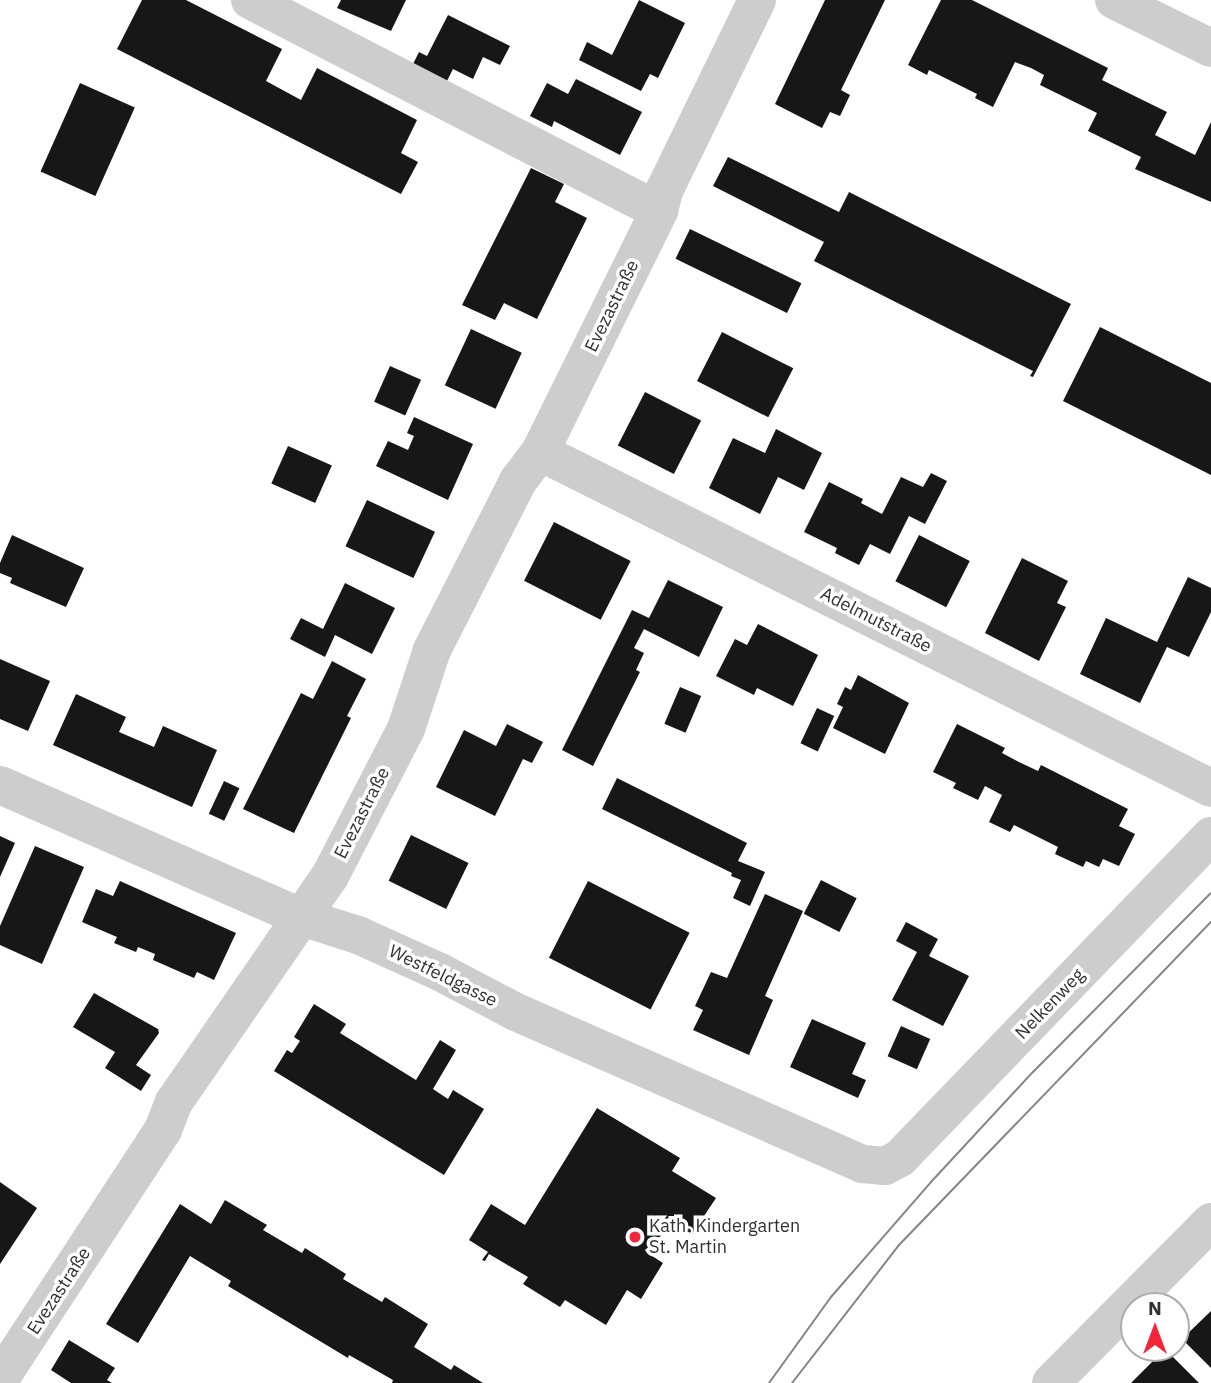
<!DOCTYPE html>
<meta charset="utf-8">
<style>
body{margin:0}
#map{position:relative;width:1211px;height:1383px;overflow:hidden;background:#fff;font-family:"IBM Plex Sans",sans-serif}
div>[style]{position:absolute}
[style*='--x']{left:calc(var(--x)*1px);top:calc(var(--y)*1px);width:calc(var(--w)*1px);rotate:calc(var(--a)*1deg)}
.building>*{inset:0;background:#171717;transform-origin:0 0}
.minor>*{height:38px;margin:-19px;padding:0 19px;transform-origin:19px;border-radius:19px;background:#cdcdcd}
.tram>*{height:2px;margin:-1px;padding:0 1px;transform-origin:1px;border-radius:1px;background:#858585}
.dots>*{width:19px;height:19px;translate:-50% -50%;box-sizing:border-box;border:4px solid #fff;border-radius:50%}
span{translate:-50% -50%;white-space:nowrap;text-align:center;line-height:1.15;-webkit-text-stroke:7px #fff;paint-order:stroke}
.street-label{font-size:18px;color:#303030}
.poi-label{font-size:18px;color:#303030}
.left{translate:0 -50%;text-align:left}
.north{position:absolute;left:1120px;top:1292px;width:70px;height:70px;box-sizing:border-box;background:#fff;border:2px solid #acacac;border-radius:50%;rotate:0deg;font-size:19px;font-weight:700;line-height:28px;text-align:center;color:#303030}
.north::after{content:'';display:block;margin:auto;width:24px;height:32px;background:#f32639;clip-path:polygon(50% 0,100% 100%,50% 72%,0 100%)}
</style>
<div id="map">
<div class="building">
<div style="clip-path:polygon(142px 0,186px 0,282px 49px,266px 81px,301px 100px,317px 68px,417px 120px,401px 153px,418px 162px,401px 194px,117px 49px)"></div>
<div style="clip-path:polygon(341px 0,406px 0,391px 31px,337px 8px)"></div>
<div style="clip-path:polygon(639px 0,685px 23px,658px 78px,650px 74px,641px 91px,579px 60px,587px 42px,612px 55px)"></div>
<div style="clip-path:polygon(825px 0,885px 0,841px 90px,850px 95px,840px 116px,830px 112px,822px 128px,775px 104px)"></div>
<div style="clip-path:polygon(941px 0,972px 0,1108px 68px,1102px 80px,1167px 112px,1155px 135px,1195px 155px,1211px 122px,1211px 202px,1135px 169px,1141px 157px,1088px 131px,1097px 113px,1040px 85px,1044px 75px,1031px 68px,1015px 62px,993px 107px,975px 98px,977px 94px,929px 70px,927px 75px,908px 65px)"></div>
<div style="clip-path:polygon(448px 15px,510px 46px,500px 65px,483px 57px,473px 79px,453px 69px,445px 85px,411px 68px,419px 52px,427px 56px)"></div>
<div style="clip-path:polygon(576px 79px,642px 112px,620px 155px,554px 121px,552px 127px,530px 116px,547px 83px,568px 94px)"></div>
<div style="left:80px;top:83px;width:60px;height:97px;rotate:24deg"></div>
<div style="clip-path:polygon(728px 157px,839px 212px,849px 192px,1071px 304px,1033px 377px,1030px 376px,1033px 371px,814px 261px,824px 242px,713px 186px)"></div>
<div style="clip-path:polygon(531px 168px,564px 184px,555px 202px,587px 218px,537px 319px,504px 303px,495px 320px,462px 305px)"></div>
<div style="left:690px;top:229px;width:124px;height:33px;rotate:26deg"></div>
<div style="clip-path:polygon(1100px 327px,1211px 383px,1211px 475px,1063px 401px)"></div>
<div style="left:471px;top:329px;width:56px;height:62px;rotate:25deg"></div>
<div style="left:722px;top:332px;width:80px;height:55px;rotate:27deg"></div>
<div style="left:390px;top:366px;width:34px;height:39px;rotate:24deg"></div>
<div style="left:645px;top:392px;width:63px;height:60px;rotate:27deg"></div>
<div style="clip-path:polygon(414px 417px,473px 444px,448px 500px,376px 466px,388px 441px,408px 450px,414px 436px,407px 433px)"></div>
<div style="clip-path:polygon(776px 429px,822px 453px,804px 490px,778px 477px,760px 514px,709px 488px,733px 438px,765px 453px)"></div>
<div style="left:288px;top:446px;width:48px;height:41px;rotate:24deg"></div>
<div style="clip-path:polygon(931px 473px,947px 481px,925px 524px,909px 516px,890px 554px,870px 544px,859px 565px,835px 553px,837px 548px,804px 532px,829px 482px,863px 499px,861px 503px,882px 514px,901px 477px,923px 487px)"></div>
<div style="left:367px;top:500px;width:75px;height:51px;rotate:25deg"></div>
<div style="left:554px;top:522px;width:86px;height:66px;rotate:27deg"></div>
<div style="clip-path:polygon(12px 535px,84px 568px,66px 607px,10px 583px,12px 578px,0 573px,0 563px)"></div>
<div style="left:919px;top:535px;width:57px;height:52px;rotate:27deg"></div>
<div style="clip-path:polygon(1022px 558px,1068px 581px,1057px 603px,1066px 607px,1039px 661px,985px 633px)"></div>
<div style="clip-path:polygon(1188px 577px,1211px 588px,1211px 612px,1189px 657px,1167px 647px,1140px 703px,1080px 674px,1106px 618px,1157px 642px)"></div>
<div style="clip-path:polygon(668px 580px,723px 607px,699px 657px,644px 629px,634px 648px,644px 653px,636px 670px,640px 672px,593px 766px,562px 750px,632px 610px,649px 618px)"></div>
<div style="clip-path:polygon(345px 583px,395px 608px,372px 654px,335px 635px,325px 657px,290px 639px,301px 618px,323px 629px)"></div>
<div style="clip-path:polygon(758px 624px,818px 655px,793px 706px,757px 688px,754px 695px,716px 676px,735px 639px,747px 645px)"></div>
<div style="clip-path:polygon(0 659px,50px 681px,28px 731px,0 719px)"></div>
<div style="clip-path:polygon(332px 661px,366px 679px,347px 716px,351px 718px,294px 833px,243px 809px,301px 693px,313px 699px)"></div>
<div style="clip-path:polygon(858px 675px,909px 703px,885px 754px,833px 728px,843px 707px,837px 704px,845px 687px,851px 690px)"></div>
<div style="left:680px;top:687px;width:23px;height:40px;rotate:23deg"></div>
<div style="clip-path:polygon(76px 694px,126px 717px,119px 732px,154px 747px,163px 726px,217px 750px,192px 807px,53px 745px)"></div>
<div style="left:817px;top:708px;width:19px;height:39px;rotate:25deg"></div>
<div style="clip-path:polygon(507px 724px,543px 742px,532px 763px,523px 759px,495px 816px,436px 787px,464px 730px,496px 746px)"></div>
<div style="clip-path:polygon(957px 724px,1005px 748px,1002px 753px,1019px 762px,1038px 771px,1041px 765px,1128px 809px,1119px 826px,1135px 834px,1119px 866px,1103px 859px,1099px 867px,1086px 861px,1083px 867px,1055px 854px,1058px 847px,1014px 825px,1010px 832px,989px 822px,1002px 795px,985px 786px,978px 800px,953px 788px,956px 783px,933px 772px)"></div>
<div style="clip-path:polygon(617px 778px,747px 843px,738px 861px,765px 872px,750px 906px,733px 898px,741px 880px,731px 876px,732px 873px,602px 809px)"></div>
<div style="left:224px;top:781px;width:17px;height:36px;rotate:25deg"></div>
<div style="left:411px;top:835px;width:64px;height:51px;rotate:26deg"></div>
<div style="clip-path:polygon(0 836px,15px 843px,0 877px)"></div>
<div style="clip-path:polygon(35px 846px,84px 867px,42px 964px,0 945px,0 926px)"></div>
<div style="left:821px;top:880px;width:40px;height:38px;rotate:27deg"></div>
<div style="clip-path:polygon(120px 881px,236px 933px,214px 980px,197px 972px,194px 978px,153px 960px,155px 954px,138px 947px,136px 952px,114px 943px,117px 937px,82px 922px,96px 889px,113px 896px)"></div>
<div style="left:588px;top:881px;width:114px;height:86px;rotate:27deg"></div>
<div style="clip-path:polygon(765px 894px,803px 911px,765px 996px,773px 1000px,749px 1055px,693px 1030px,703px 1010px,695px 1006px,711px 972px,727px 978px)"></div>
<div style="clip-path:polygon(906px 922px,938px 939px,929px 956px,969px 976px,943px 1026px,892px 1000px,917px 952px,896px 941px)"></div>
<div style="clip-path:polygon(94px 993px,158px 1029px,159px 1033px,136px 1065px,151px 1075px,141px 1091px,105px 1068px,115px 1052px,73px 1027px)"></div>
<div style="clip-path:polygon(314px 1004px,346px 1024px,340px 1033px,416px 1080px,440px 1040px,456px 1050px,433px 1089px,448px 1099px,453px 1090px,484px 1109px,444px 1175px,274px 1071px,287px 1050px,292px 1053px,300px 1041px,294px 1037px)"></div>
<div style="clip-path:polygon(812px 1019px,866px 1043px,852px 1074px,866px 1080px,858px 1098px,790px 1067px)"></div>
<div style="left:901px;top:1026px;width:32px;height:33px;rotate:24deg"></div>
<div style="clip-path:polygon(597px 1108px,680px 1158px,672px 1171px,716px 1198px,692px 1234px,670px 1221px,649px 1254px,663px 1263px,641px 1299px,627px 1290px,606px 1325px,565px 1300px,560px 1307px,523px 1284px,528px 1277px,489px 1254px,485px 1261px,482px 1260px,488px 1252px,469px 1240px,491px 1204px,525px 1225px)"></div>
<div style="clip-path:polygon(0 1182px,37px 1208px,0 1264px)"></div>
<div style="clip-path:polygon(225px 1200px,267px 1225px,263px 1230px,302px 1253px,305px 1248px,346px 1274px,343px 1279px,382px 1302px,385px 1297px,428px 1324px,414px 1347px,451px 1370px,454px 1365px,483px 1383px,392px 1383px,393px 1380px,349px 1355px,348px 1358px,228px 1286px,231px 1281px,190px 1256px,138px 1343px,106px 1324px,180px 1204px,211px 1224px)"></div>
<div style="clip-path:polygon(1211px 1311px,1211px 1368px,1182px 1339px)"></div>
<div style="clip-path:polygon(69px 1340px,115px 1368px,107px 1380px,112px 1383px,71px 1383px,51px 1370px)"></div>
<div style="clip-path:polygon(1165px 1349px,1199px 1383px,1131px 1383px)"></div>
</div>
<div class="minor">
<div style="--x:250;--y:0;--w:460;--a:27.3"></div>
<div style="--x:1114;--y:0;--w:108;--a:26.3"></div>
<div style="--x:540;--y:452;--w:750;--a:26.6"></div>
<div style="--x:0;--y:785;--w:329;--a:23.7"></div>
<div style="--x:301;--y:917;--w:60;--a:17.5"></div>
<div style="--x:358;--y:935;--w:90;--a:24.3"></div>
<div style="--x:440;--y:972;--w:86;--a:27.8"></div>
<div style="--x:516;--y:1012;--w:378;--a:23.7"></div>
<div style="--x:862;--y:1164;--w:23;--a:5"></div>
<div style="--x:885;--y:1166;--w:17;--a:-28"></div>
<div style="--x:900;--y:1158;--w:448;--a:-46"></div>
<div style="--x:0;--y:1379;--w:298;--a:-56.8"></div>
<div style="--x:163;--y:1130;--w:30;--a:-69"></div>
<div style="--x:174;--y:1102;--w:275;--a:-55.4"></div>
<div style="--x:330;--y:876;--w:165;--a:-62.7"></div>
<div style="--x:406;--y:729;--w:83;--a:-71.8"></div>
<div style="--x:432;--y:650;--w:190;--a:-63"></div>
<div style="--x:518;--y:481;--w:36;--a:-53"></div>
<div style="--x:540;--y:452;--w:269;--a:-63.7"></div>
<div style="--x:659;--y:211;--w:21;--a:-76"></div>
<div style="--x:664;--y:191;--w:212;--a:-64"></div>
<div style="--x:1051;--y:1383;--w:227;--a:-45.2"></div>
</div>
<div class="tram">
<div style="--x:769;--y:1383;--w:106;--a:-54.2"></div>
<div style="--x:831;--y:1297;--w:152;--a:-49"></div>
<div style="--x:931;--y:1182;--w:150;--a:-47.2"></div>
<div style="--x:1033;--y:1072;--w:252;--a:-45.2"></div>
<div style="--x:792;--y:1383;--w:175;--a:-52.2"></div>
<div style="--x:899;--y:1245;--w:449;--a:-46"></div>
</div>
<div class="dots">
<div style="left:635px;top:1237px;background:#f32639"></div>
</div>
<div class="street-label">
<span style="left:612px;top:306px;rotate:-64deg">Evezastraße</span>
<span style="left:876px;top:620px;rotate:27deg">Adelmutstraße</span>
<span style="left:362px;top:813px;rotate:-63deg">Evezastraße</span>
<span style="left:443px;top:976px;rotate:26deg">Westfeldgasse</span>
<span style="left:1050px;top:1004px;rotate:-46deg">Nelkenweg</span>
<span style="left:59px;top:1291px;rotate:-57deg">Evezastraße</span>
</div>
<div class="poi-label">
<span class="left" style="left:649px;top:1237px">Kath. Kindergarten<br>St. Martin</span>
</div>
<div class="north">N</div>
</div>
